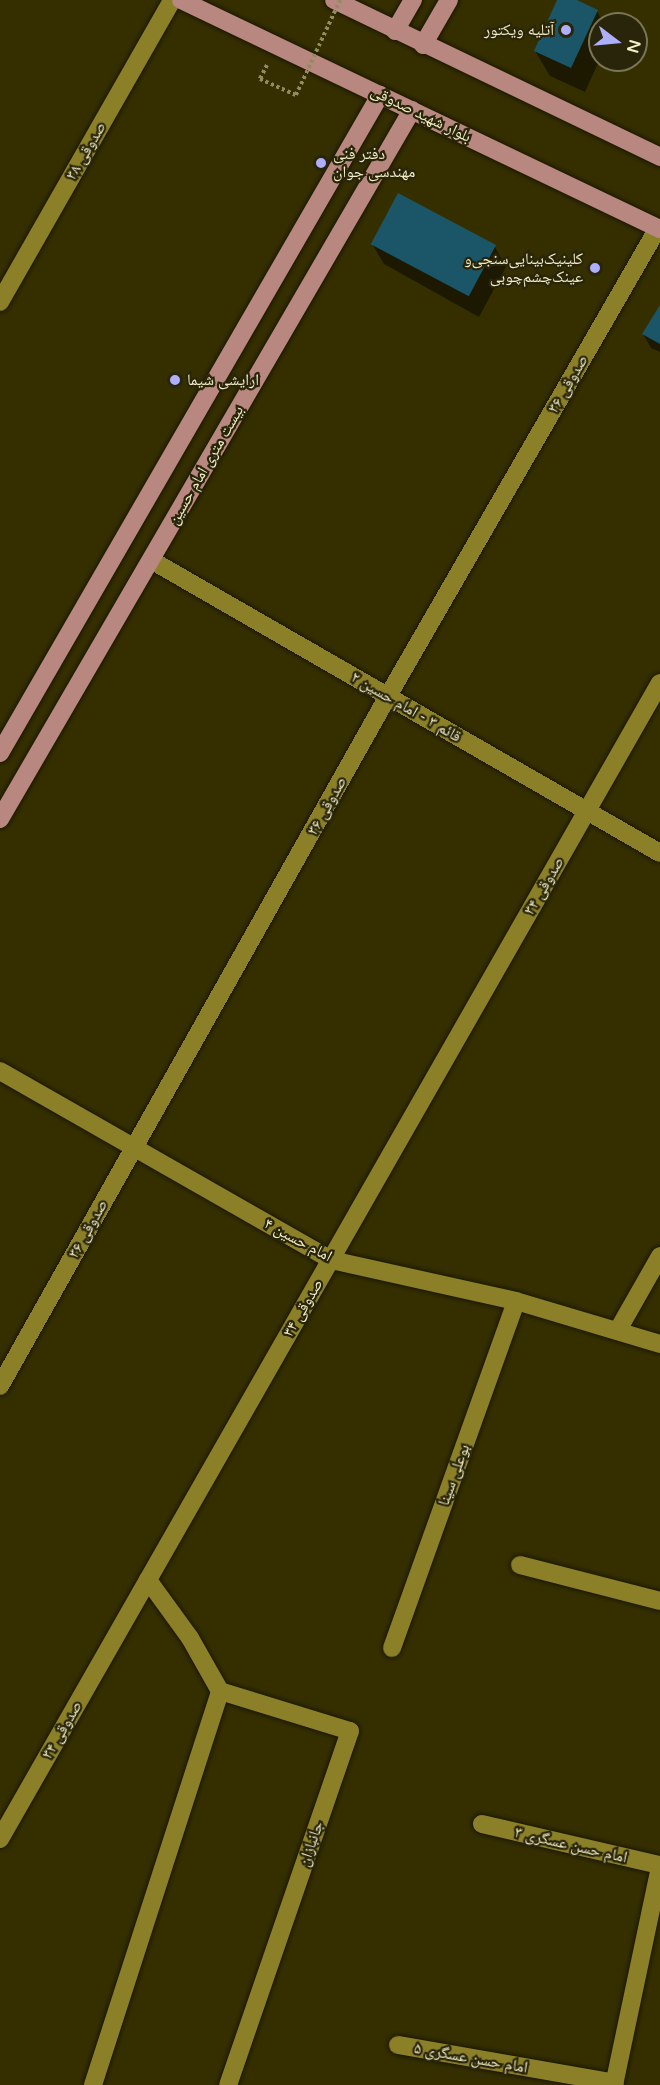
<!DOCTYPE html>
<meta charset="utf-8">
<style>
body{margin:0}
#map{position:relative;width:660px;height:2085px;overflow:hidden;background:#352f00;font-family:"Varela Round","Noto Naskh Arabic",sans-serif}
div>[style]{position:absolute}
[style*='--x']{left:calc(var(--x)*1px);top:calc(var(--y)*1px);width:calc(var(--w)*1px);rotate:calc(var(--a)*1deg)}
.shadow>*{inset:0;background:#0007}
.building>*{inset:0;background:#1b5668;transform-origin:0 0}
.path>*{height:4px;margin-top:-2px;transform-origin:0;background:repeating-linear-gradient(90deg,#918b5f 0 3px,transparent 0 6px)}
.roads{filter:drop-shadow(0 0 2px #1b1700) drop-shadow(0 0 2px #1b1700)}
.minor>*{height:18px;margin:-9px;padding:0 9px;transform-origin:9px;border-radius:9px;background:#8b8027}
.major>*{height:18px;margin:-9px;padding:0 9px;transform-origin:9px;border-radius:9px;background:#b8877f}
.path-bridge>*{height:4px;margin-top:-2px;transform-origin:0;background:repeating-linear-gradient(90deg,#918b5f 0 3px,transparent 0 6px)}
.dots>*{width:16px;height:16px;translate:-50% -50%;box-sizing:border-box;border:3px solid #29250a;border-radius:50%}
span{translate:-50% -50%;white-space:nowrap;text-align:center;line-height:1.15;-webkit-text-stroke:4.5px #29250a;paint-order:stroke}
.poi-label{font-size:16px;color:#f3eec5}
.right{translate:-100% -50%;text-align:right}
.left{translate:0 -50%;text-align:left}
.street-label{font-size:16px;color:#f3eec5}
.north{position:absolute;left:588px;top:12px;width:60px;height:60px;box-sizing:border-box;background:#29250a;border:2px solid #7a7555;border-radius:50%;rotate:106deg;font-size:16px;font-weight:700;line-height:24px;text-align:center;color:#f3eec5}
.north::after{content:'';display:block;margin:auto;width:21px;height:27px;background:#adaffb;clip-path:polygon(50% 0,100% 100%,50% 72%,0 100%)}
</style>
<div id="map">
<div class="shadow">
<div style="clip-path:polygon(559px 0,573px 0,597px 11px,604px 24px,600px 24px,600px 59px,585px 92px,550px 76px,535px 51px)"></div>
<div style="clip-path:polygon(372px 244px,495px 247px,506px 267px,479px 317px,384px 264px)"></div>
<div style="clip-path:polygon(660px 308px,660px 352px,651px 348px,643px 334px)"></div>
</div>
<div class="building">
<div style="clip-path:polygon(557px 0,577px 0,598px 10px,571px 68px,534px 51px)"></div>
<div style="left:398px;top:193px;width:111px;height:58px;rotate:28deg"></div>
<div style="clip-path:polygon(660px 305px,660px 344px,642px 334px)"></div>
</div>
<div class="path">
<div style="--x:267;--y:65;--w:16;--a:117"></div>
<div style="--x:260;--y:79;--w:39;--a:24"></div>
</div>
<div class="roads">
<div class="minor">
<div style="--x:0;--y:302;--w:348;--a:-60.3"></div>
<div style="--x:151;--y:560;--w:587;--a:29.93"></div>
<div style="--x:0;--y:1071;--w:381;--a:29.7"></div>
<div style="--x:331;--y:1260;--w:189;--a:12.5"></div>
<div style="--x:516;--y:1301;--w:150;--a:16.6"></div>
<div style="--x:618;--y:1330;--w:85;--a:-60.4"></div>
<div style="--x:0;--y:1386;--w:792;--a:-60.65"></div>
<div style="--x:388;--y:696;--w:540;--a:-60.02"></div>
<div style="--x:520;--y:1565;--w:145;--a:14.4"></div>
<div style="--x:392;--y:1648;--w:368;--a:-70.3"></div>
<div style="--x:220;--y:1691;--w:136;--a:17.1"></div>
<div style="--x:350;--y:1731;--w:374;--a:109"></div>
<div style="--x:482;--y:1824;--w:183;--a:13"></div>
<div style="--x:0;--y:1839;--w:1331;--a:-60.28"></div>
<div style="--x:398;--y:2045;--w:220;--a:9.9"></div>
<div style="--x:93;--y:2085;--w:414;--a:-72.1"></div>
<div style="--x:220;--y:1691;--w:61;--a:-119.5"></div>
<div style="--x:190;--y:1638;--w:72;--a:-125.9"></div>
<div style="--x:614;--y:2085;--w:223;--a:-78.1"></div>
</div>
<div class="major">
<div style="--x:181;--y:0;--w:531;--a:25.55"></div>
<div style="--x:334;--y:0;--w:362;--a:25.7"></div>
<div style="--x:395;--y:31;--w:36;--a:-60"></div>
<div style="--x:423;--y:45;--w:52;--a:-60"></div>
<div style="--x:0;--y:753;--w:760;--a:-59.99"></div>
<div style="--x:0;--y:819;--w:820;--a:-59.84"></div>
</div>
</div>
<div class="path-bridge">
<div style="--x:296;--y:95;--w:105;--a:-65.1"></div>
</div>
<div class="dots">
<div style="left:566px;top:30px;background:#adaffb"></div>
<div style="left:321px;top:163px;background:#adaffb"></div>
<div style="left:595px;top:268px;background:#adaffb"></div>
<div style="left:175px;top:380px;background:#adaffb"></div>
</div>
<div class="poi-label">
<span class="right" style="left:554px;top:30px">آتلیه ویکتور</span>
<span class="left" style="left:333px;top:163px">دفتر فنی<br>مهندسی جوان</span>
<span class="right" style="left:583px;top:268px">کلینیک‌بینایی‌سنجی‌و<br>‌عینک‌چشم‌چوبی</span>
<span class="left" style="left:187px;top:380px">ارایشی شیما</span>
</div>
<div class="street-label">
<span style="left:421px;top:114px;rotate:26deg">بلوار شهید صدوقی</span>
<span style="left:86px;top:151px;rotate:-60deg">صدوقی ۳۸</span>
<span style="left:568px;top:384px;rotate:-60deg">صدوقی ۳۶</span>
<span style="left:206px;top:465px;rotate:-60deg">بیست متری امام حسین</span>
<span style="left:406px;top:707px;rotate:30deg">قائم ۳ - امام حسین ۲</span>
<span style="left:327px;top:806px;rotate:-61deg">صدوقی ۳۶</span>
<span style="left:544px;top:886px;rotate:-60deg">صدوقی ۳۴</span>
<span style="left:88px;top:1229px;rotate:-61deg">صدوقی ۳۶</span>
<span style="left:298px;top:1240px;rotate:28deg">امام حسین ۴</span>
<span style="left:303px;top:1308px;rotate:-60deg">صدوقی ۳۴</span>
<span style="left:454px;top:1475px;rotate:-70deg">بوعلی سینا</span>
<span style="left:62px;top:1730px;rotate:-60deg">صدوقی ۳۴</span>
<span style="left:311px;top:1844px;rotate:-71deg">جانبازان</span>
<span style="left:571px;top:1845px;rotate:13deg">امام حسن عسگری ۳</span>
<span style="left:471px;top:2058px;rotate:10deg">امام حسن عسگری ۵</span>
</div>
<div class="north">N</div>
</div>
